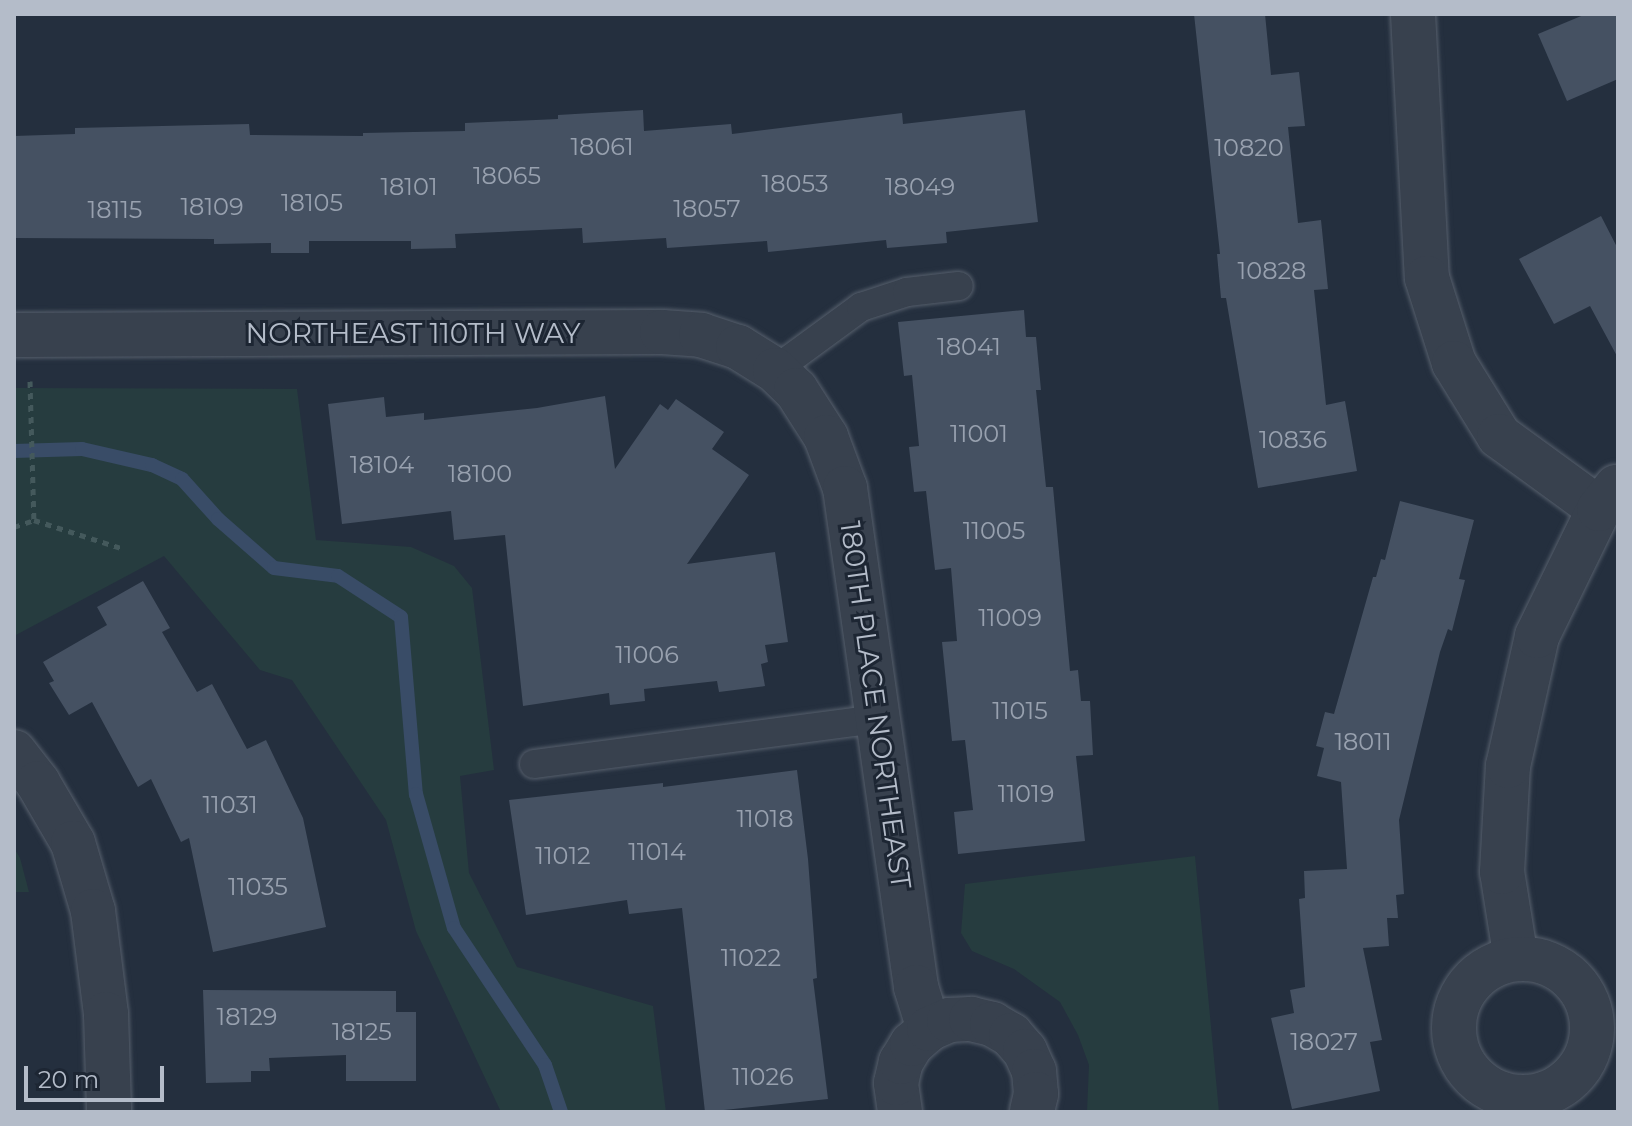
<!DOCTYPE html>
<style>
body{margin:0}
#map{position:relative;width:1632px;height:1126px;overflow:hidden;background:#242f3e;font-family:Montserrat,sans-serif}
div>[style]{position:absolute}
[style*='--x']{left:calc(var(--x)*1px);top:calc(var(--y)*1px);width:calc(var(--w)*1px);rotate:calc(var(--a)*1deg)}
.green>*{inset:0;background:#263c3f}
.stream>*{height:14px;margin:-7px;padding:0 7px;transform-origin:7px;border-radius:7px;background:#394c67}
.building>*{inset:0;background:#455162}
.path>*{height:5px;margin-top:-2.5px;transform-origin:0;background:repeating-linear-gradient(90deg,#44595c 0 6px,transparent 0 12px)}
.roads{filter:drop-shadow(0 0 2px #565f6c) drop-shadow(0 0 2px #565f6c)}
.service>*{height:28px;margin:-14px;padding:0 14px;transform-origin:14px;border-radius:14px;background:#38414e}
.minor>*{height:44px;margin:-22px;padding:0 22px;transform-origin:22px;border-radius:22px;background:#38414e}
.minor>.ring{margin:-22px;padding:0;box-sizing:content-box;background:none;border:44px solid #38414e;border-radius:50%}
span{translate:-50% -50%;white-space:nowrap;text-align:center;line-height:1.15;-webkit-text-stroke:6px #1d2633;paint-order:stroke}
.number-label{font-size:24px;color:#98a1af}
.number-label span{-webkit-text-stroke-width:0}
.street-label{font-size:28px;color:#b4bcc9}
.frame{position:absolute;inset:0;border:16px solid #b4bcc9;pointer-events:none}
.scale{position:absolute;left:24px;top:1066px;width:140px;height:36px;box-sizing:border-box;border:4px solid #b4bcc9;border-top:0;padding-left:10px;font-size:24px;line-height:28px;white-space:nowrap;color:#b4bcc9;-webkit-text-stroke:6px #1d2633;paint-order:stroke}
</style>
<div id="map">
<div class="green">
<div style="clip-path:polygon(14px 388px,297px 389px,316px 540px,411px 547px,454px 566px,472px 588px,494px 770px,460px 776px,469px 873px,517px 967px,653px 1006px,666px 1112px,501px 1112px,416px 931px,386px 820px,292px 680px,260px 670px,164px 556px,14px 636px)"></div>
<div style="clip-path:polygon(14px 848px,20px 858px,29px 892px,14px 892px)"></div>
<div style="clip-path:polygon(1195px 856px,1219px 1112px,1087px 1112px,1089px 1065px,1078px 1035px,1060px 1002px,1014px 969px,972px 951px,961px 933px,965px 884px)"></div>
</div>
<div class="stream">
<div style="--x:14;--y:451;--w:68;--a:-1.7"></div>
<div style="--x:82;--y:449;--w:72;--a:12.9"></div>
<div style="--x:152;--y:465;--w:33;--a:25"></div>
<div style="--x:182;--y:479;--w:54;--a:48"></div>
<div style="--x:218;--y:519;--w:74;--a:41.2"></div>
<div style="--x:274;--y:568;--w:64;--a:7.1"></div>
<div style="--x:338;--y:576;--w:75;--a:33.1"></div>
<div style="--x:401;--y:617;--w:178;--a:85.2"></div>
<div style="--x:416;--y:794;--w:139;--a:74.2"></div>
<div style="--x:454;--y:928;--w:164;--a:56.4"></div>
<div style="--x:545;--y:1065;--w:50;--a:71.2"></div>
</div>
<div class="building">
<div style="clip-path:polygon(1194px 14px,1265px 14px,1271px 75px,1299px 72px,1305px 126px,1288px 127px,1298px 223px,1321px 220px,1328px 289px,1314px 290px,1326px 405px,1345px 401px,1357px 471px,1258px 488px,1226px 298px,1221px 298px,1217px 254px,1220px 254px)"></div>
<div style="clip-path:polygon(1586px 14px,1618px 14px,1618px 79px,1567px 101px,1538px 34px)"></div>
<div style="clip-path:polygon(643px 110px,644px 131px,731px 124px,732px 134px,902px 113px,903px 124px,1025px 110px,1038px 222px,946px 232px,947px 243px,887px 248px,886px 240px,768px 252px,767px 241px,667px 248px,666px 238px,583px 243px,582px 228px,455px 234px,456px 248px,411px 249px,411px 241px,309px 241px,309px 253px,271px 253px,271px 243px,214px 244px,214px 239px,14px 238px,14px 136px,75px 134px,75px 128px,249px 124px,250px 135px,363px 136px,363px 133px,465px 131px,465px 123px,558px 119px,558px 115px)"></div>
<div style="clip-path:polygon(1601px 216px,1618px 249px,1618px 358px,1590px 306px,1554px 324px,1519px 259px)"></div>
<div style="clip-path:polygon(1024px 310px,1026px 337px,1036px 337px,1041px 390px,1036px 390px,1046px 487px,1053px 487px,1070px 671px,1078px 670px,1081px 701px,1090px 701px,1093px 755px,1076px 756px,1085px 841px,958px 854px,954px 812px,973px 810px,965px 740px,952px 741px,942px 642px,957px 641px,951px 568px,935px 570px,926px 491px,914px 492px,909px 447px,919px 446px,912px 375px,904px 376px,898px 322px)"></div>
<div style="clip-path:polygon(605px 396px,615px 469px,660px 404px,668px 410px,676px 399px,724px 432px,712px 449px,749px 475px,687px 564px,775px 552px,788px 642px,765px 645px,768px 662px,761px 664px,765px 686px,719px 692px,717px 681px,644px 689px,645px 701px,610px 705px,609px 693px,523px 706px,505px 535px,454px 540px,451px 511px,342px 524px,328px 404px,384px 397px,386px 417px,424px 413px,424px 420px,537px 408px)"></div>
<div style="clip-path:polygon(1400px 501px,1474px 520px,1459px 579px,1465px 580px,1452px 631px,1448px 629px,1440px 652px,1399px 820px,1404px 894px,1396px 895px,1398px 918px,1387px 918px,1389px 946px,1363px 948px,1382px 1040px,1370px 1042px,1380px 1091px,1292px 1109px,1271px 1018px,1294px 1013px,1290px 990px,1305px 987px,1299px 899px,1305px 898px,1304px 871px,1347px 869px,1341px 782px,1317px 776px,1324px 748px,1316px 746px,1325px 712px,1334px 714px,1373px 577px,1376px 577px,1381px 559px,1385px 560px)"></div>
<div style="clip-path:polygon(143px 581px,170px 628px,162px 632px,197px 692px,212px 684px,247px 749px,266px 740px,303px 818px,326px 927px,213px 952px,189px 838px,181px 842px,151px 779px,138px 787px,92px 702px,69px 715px,49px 683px,54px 681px,43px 662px,107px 625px,97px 607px)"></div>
<div style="clip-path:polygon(797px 770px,808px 859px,817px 978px,813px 979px,828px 1099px,705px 1112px,682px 908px,629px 914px,627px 900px,526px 915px,509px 800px,663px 783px,663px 787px)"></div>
<div style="clip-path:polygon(203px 990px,396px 991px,396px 1012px,416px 1012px,416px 1081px,346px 1081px,346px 1055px,269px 1058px,270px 1071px,251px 1071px,251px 1082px,206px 1083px)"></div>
</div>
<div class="path">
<div style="--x:30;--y:381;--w:139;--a:88.4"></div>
<div style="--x:34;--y:520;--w:91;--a:17.8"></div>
<div style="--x:14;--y:527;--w:21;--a:-19"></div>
<div style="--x:1512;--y:1112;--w:16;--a:-79"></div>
</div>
<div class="roads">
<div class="service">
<div style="--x:775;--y:370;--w:107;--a:-36.2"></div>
<div style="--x:861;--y:307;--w:48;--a:-18.1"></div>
<div style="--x:907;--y:292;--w:52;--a:-6.6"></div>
<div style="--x:534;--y:764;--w:346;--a:-7.5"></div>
</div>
<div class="minor">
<div style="--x:1413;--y:14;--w:264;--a:87"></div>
<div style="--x:1427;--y:278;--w:89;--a:72.4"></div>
<div style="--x:1454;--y:363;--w:86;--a:58.3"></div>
<div style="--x:1499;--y:436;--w:124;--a:36.1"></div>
<div style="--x:14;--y:335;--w:648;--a:-0.27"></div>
<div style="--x:662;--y:332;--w:39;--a:4"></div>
<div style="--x:701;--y:335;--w:39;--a:18"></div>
<div style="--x:738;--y:347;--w:44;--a:31.9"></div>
<div style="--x:775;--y:370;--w:29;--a:44"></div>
<div style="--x:796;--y:390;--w:56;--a:57.4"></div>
<div style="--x:826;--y:437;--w:54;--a:69.6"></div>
<div style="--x:845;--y:488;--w:504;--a:81.9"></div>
<div style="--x:916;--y:987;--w:44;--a:72.8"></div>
<div style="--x:14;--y:752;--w:39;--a:52"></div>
<div style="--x:38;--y:783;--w:69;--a:59.7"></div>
<div style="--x:73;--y:843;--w:71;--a:73.6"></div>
<div style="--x:93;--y:911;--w:104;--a:82.8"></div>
<div style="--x:106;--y:1014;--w:98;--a:88.2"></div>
<div style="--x:1516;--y:959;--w:88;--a:-99.1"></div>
<div style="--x:1502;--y:872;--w:106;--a:-86.8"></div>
<div style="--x:1508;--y:766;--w:133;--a:-77.4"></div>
<div style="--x:1537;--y:636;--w:141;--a:-64"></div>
<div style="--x:1599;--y:509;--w:28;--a:-52"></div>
<div class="ring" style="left:1454px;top:959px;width:94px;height:94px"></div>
<div style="--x:900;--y:1112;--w:29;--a:-98"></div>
<div style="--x:896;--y:1083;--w:22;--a:-77"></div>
<div style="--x:901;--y:1062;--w:21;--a:-59"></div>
<div style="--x:912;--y:1044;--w:23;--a:-41"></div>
<div style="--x:929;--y:1029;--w:22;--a:-24"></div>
<div style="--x:949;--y:1020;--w:22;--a:-3"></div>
<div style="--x:971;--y:1019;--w:22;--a:13"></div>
<div style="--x:992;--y:1024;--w:22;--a:30"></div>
<div style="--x:1011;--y:1035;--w:21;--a:49"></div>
<div style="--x:1025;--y:1051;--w:22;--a:66"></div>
<div style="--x:1034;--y:1071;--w:23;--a:85"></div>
<div style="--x:1036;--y:1094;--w:18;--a:103"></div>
</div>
</div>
<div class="number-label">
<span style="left:602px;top:147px">18061</span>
<span style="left:1249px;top:148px">10820</span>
<span style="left:507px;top:176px">18065</span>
<span style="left:795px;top:184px">18053</span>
<span style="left:409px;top:187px">18101</span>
<span style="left:920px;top:187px">18049</span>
<span style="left:312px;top:203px">18105</span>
<span style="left:212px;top:207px">18109</span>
<span style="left:707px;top:209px">18057</span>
<span style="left:115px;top:210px">18115</span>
<span style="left:1272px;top:271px">10828</span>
<span style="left:969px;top:347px">18041</span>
<span style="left:979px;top:434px">11001</span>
<span style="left:1293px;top:440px">10836</span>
<span style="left:382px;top:465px">18104</span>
<span style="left:480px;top:474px">18100</span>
<span style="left:994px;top:531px">11005</span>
<span style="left:1010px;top:618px">11009</span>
<span style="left:647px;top:655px">11006</span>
<span style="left:1020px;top:711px">11015</span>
<span style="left:1363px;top:742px">18011</span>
<span style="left:1026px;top:794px">11019</span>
<span style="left:230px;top:805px">11031</span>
<span style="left:765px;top:819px">11018</span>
<span style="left:657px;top:852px">11014</span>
<span style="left:563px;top:856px">11012</span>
<span style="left:258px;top:887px">11035</span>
<span style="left:751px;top:958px">11022</span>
<span style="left:247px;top:1017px">18129</span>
<span style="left:362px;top:1032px">18125</span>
<span style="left:1324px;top:1042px">18027</span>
<span style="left:763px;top:1077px">11026</span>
</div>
<div class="street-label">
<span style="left:413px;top:333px">NORTHEAST 110TH WAY</span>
<span style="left:876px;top:705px;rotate:82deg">180TH PLACE NORTHEAST</span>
</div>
<div class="frame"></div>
<div class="scale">20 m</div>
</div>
